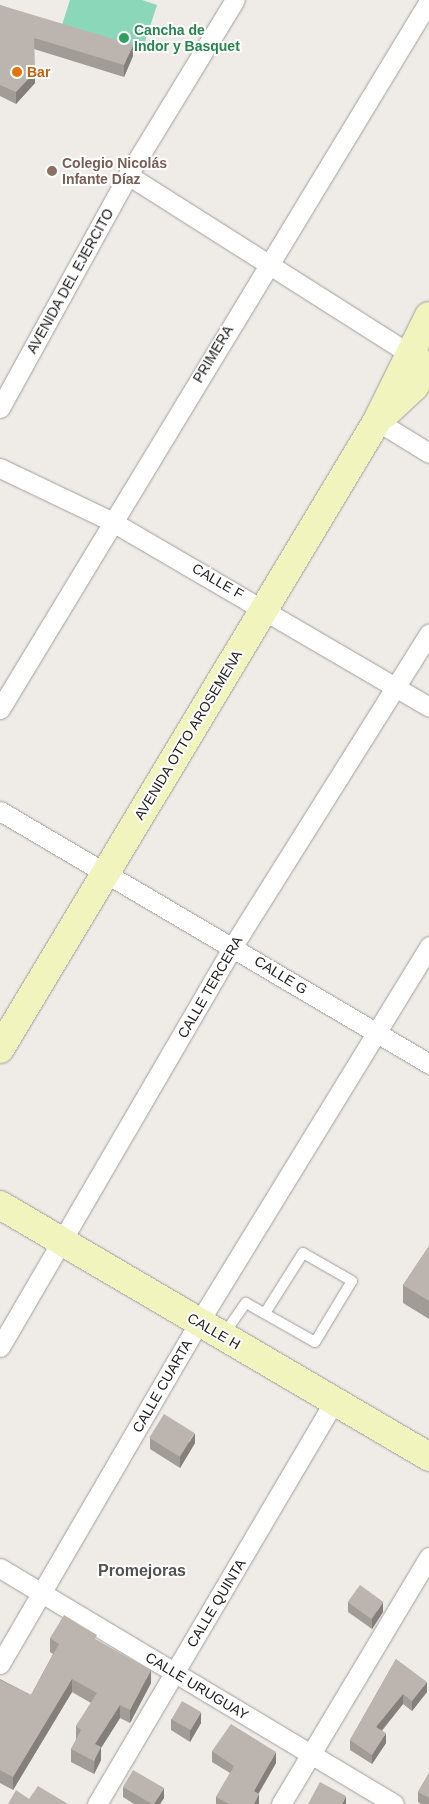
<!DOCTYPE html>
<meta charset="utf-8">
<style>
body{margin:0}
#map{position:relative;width:429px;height:1804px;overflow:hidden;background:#efebe6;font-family:Arial,sans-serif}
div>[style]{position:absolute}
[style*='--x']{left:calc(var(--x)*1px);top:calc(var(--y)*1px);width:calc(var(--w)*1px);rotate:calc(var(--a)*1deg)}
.pitch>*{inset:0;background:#8ad7b9}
.roads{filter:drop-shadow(0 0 1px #a0a0a0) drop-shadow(0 0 1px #a0a0a0)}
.lane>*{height:10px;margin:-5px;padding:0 5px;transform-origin:5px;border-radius:5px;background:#fff}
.street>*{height:19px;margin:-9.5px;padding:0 9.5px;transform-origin:9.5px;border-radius:9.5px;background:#fff}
.secondary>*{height:28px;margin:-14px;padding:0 14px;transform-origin:14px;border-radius:14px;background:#f2f4be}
.wall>*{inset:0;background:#a29c96}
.shaded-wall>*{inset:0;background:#847f7a}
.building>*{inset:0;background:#bcb5af;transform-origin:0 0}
.dots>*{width:14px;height:14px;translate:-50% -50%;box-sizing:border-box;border:2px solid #fff;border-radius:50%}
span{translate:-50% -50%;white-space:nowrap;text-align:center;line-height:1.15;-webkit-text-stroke:4px #fff;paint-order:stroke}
.leisure-label{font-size:14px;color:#27864d;font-weight:700}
.left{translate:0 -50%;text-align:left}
.food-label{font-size:14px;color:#c56008;font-weight:700}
.education-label{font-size:14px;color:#785e54;font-weight:700}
.street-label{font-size:14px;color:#1f1f1f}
.quarter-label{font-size:16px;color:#525252;font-weight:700}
</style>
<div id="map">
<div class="pitch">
<div style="clip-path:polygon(70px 0,142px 0,157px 5px,142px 51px,62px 25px)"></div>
</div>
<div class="roads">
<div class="lane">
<div style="--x:224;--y:1334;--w:38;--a:-55"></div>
<div style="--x:246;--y:1303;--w:79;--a:29.5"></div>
<div style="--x:315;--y:1342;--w:71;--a:-58.8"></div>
<div style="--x:352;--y:1281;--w:56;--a:-150.3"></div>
<div style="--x:303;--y:1253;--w:71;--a:122.3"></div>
</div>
<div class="street">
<div style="--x:128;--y:175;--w:330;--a:32.4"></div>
<div style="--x:0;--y:408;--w:266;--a:-61.2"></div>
<div style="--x:128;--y:175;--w:205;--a:-58.6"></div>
<div style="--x:377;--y:421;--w:61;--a:31.6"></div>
<div style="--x:0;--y:468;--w:123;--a:25.5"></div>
<div style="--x:111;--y:521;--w:368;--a:30.3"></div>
<div style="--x:0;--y:709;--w:828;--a:-58.79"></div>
<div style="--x:0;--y:811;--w:498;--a:30.5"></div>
<div style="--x:0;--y:1347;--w:464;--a:-59.8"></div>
<div style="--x:233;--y:946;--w:369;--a:-57.9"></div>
<div style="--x:0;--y:1568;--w:459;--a:30.9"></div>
<div style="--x:0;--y:1664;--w:396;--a:-59.8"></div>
<div style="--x:199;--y:1322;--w:441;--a:-58.5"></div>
<div style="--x:97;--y:1804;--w:467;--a:-59.5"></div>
<div style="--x:281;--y:1804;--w:288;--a:-59.1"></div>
</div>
<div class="secondary">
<div style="--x:385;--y:414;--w:40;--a:-43"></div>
<div style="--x:414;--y:387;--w:27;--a:-56"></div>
<div style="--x:0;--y:1049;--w:732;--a:-59.02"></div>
<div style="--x:377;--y:421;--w:117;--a:-63.7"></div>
<div style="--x:0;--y:1205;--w:498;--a:30.4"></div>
</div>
</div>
<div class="wall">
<div style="clip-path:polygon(0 5px,133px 56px,124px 77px,34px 49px,35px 83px,16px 104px,0 96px)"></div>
<div style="clip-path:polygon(429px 1246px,429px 1319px,403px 1303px,403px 1285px)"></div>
<div style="clip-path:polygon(150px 1438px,195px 1443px,180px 1468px,150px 1449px)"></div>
<div style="clip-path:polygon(348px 1602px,383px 1612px,372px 1629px,348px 1612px)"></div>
<div style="clip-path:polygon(50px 1638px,97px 1640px,151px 1683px,130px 1723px,120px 1718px,101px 1748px,101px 1760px,94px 1774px,71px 1762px,71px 1749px,76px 1740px,76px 1726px,91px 1703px,72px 1692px,13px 1790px,0 1783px,0 1679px,31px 1695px,53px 1654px,50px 1652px)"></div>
<div style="clip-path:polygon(396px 1659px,427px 1692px,412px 1711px,403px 1704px,382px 1731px,386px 1743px,372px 1764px,350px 1750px,350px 1740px)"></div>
<div style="clip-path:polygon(171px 1719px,201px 1723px,190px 1742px,171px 1730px)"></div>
<div style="clip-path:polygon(212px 1751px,276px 1763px,259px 1793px,259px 1804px,216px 1804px,216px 1797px,230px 1773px,212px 1762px)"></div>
<div style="clip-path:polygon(429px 1773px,429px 1804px,421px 1804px,418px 1802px,418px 1792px)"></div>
<div style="clip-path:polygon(123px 1787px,164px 1798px,160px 1804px,134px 1804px,123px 1797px)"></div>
</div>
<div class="shaded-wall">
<div style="clip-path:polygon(133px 45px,133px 56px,124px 77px,124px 65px)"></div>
<div style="clip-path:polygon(35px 72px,35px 83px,16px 104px,16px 92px)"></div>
<div style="clip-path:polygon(195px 1433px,195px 1443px,180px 1468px,180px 1457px)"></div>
<div style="clip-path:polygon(383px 1602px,383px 1612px,372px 1629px,372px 1619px)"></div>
<div style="clip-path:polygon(151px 1670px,151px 1683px,130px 1723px,130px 1710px)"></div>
<div style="clip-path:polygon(72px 1679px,72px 1692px,13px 1790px,13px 1777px)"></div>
<div style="clip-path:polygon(427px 1682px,427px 1692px,412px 1711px,412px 1701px)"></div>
<div style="clip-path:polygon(403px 1694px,403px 1704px,376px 1737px,376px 1727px)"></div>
<div style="clip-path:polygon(120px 1705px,120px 1718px,101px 1748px,101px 1760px,94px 1774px,95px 1744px)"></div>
<div style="clip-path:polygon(201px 1712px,201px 1723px,190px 1742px,190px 1731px)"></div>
<div style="clip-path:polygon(386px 1733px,386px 1743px,372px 1764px,372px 1755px)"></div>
<div style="clip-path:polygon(276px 1752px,276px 1763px,254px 1801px,254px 1791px)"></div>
<div style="clip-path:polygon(164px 1788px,164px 1798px,160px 1804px,154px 1804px)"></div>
<div style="clip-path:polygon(259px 1794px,259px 1804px,254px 1804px)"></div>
<div style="clip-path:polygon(346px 1796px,346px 1804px,342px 1804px)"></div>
</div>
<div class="building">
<div style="clip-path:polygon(0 5px,133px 45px,124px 65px,34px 38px,35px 72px,16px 92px,0 85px)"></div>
<div style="clip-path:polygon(429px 1246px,429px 1301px,403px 1285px)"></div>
<div style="left:164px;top:1414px;width:36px;height:28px;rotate:32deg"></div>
<div style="left:360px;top:1585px;width:29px;height:21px;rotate:36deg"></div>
<div style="clip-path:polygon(64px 1615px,97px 1635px,95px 1639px,151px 1670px,130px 1710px,120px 1705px,95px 1744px,101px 1747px,94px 1761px,71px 1749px,81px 1730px,76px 1726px,97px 1693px,72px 1679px,13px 1777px,0 1770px,0 1680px,31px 1695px,59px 1644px,50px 1638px)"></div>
<div style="clip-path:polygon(396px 1659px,427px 1682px,412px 1701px,403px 1694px,376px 1727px,386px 1733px,372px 1755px,350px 1740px)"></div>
<div style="left:182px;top:1701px;width:22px;height:21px;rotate:30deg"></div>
<div style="clip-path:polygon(231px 1724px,276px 1752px,254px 1791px,259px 1794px,254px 1804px,229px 1804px,216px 1797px,234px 1766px,212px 1751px)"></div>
<div style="clip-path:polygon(133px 1770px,164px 1788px,154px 1804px,152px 1804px,123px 1787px)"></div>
<div style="clip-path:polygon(429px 1773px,429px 1798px,418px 1792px)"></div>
<div style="clip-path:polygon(320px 1782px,346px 1796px,342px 1804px,308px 1804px)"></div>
<div style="clip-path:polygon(38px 1786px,68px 1804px,8px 1804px,16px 1790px,29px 1799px)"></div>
</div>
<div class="dots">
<div style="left:124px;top:38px;background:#2e9e5b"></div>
<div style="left:17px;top:72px;background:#e8710a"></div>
<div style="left:52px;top:171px;background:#8d6e63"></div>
</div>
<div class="leisure-label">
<span class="left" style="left:134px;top:38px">Cancha de<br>Indor y Basquet</span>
</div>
<div class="food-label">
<span class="left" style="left:27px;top:72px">Bar</span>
</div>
<div class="education-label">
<span class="left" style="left:62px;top:171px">Colegio Nicolás<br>Infante Díaz</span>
</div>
<div class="street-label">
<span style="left:70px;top:281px;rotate:-61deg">AVENIDA DEL EJERCITO</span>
<span style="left:213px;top:354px;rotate:-59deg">PRIMERA</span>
<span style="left:218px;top:581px;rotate:30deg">CALLE F</span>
<span style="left:188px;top:735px;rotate:-59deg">AVENIDA OTTO AROSEMENA</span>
<span style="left:281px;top:975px;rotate:32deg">CALLE G</span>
<span style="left:210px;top:987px;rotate:-60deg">CALLE TERCERA</span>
<span style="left:214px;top:1331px;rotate:30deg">CALLE H</span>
<span style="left:162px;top:1386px;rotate:-60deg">CALLE CUARTA</span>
<span style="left:216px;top:1603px;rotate:-59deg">CALLE QUINTA</span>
<span style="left:197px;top:1686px;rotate:31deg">CALLE URUGUAY</span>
</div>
<div class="quarter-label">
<span style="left:142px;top:1571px">Promejoras</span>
</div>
</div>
